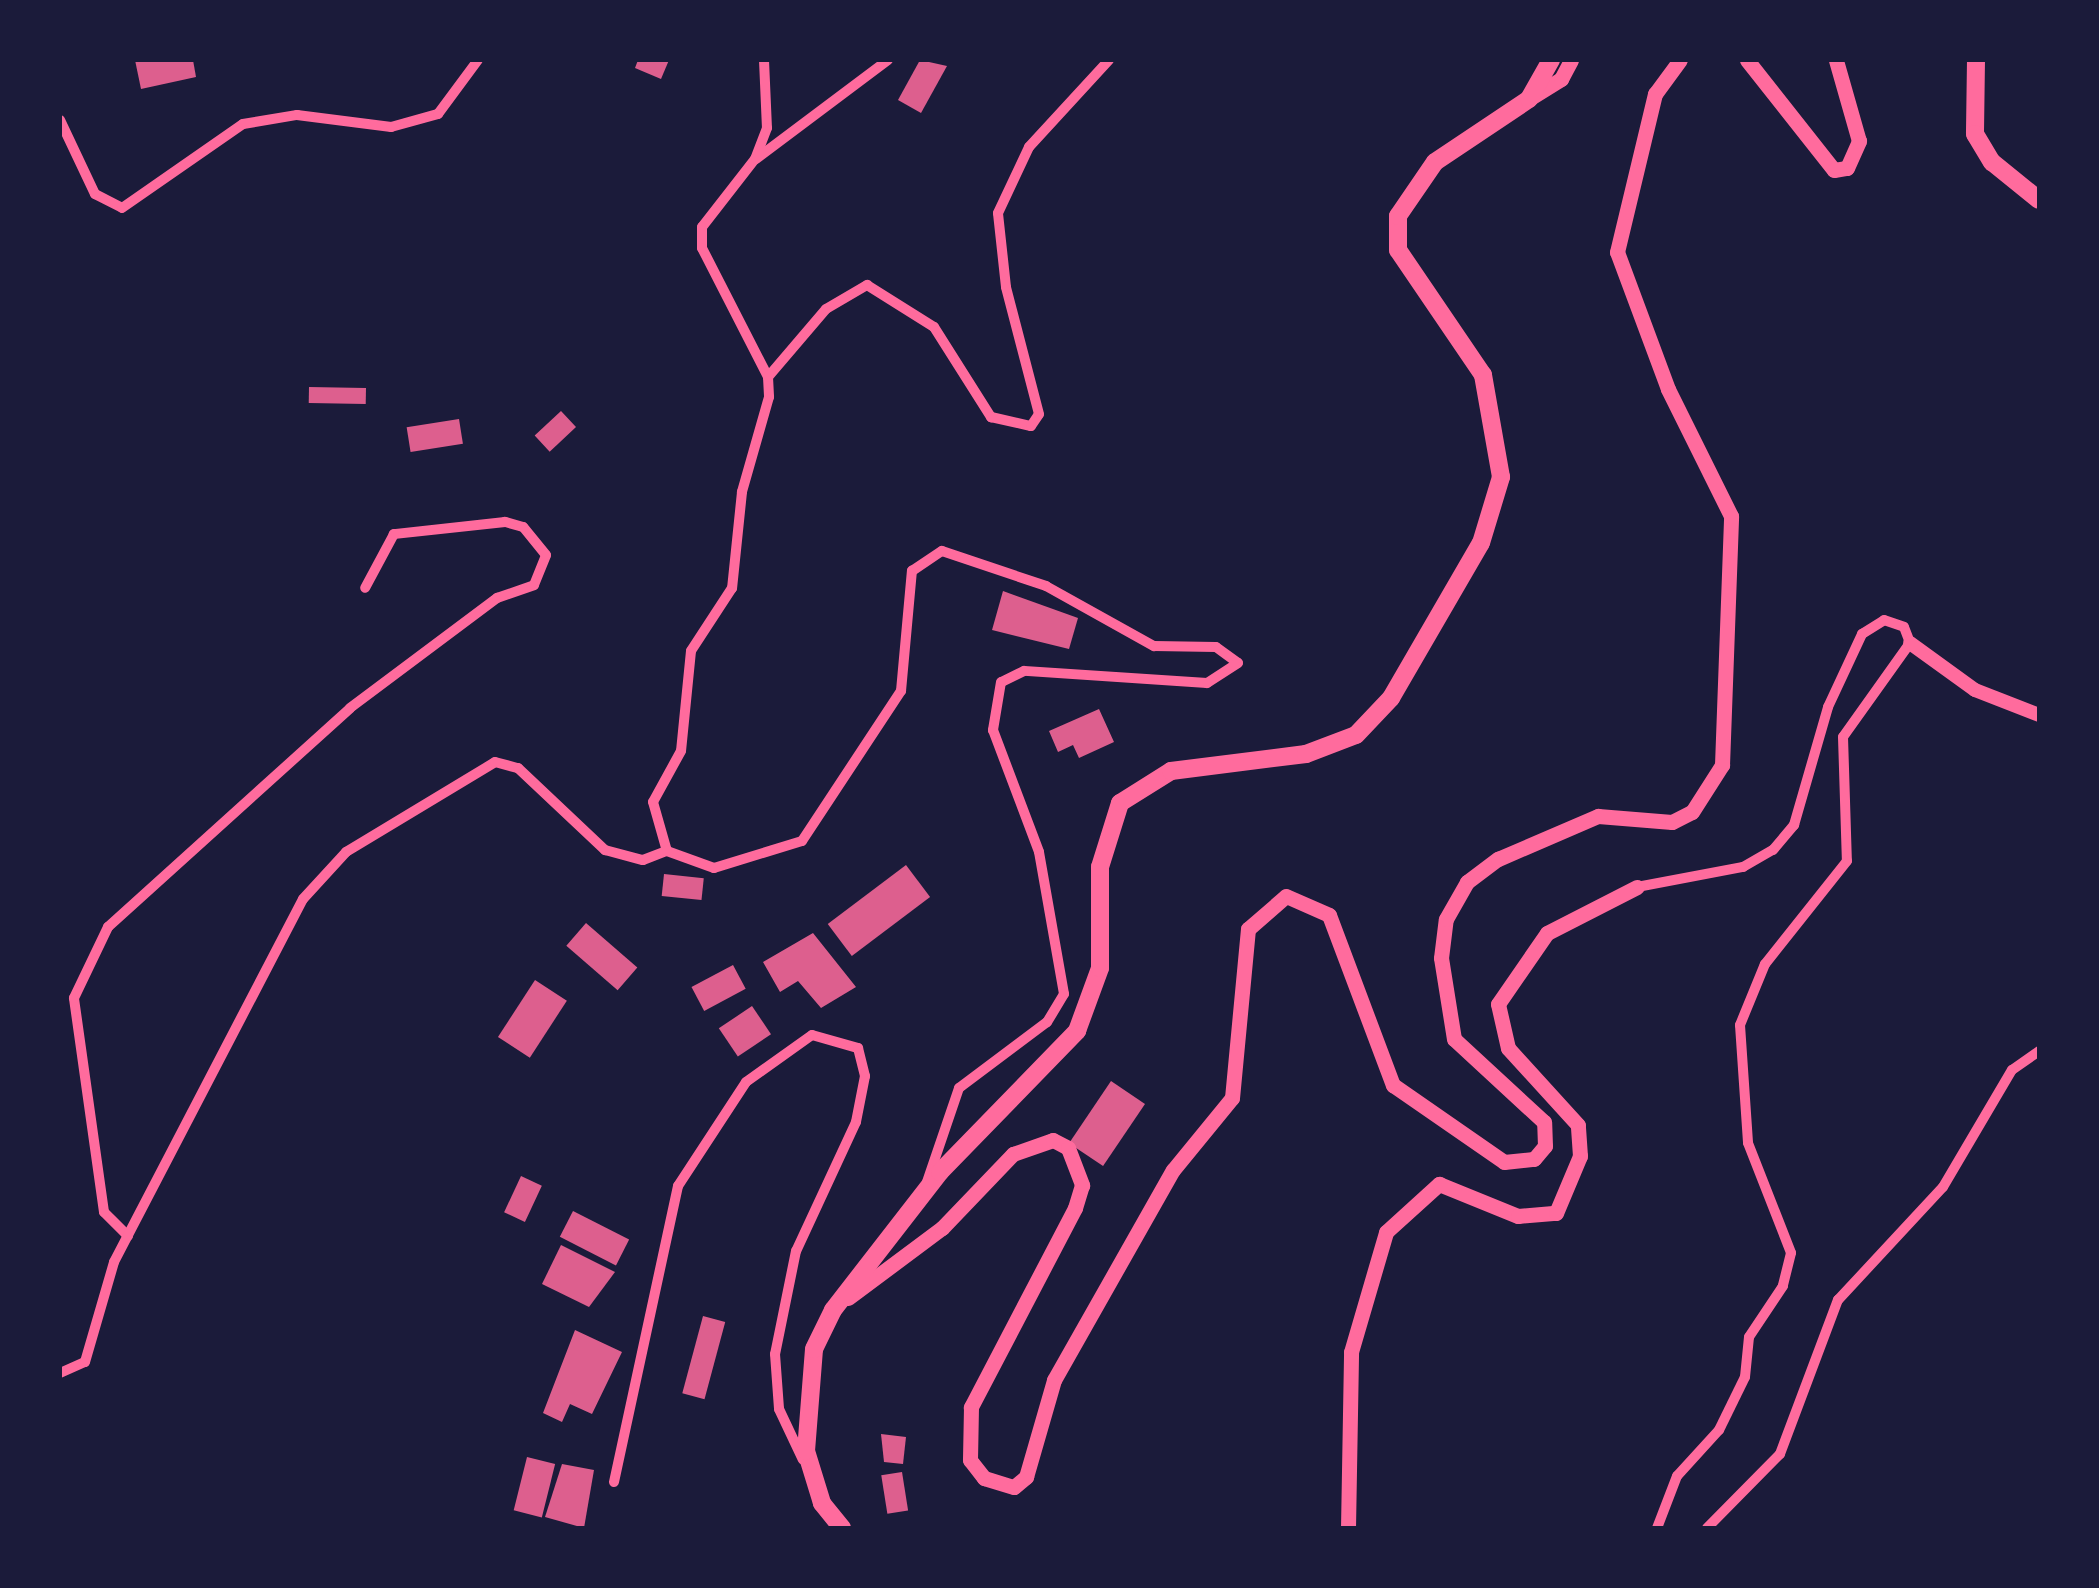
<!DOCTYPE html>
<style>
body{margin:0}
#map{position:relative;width:2099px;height:1588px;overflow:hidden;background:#1b1b3a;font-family:"DM Sans",sans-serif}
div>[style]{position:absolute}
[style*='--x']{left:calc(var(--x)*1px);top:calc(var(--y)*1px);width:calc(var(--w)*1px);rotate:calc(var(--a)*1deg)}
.building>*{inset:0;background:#dd5f8e;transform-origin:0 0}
.minor>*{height:10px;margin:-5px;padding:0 5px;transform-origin:5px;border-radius:5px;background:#ff6b9d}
.tertiary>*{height:14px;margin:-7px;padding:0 7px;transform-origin:7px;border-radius:7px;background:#ff6b9d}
.secondary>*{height:15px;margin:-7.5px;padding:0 7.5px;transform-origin:7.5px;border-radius:7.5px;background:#ff6b9d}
.trunk>*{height:18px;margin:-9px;padding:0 9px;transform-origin:9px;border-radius:9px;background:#ff6b9d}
span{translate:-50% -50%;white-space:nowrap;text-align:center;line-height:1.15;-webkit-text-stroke:10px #1b1b3a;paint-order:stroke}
.frame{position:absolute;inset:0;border:62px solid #1b1b3a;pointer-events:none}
</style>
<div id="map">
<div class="building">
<div style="clip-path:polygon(135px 60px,193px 60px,196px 77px,141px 89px)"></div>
<div style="clip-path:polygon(638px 60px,669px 60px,661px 79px,635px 68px)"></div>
<div style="clip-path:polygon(920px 60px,947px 66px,921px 113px,898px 100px)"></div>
<div style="left:309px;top:387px;width:57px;height:16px;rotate:1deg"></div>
<div style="left:561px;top:411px;width:22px;height:36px;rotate:47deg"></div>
<div style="left:459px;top:419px;width:25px;height:53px;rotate:81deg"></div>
<div style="clip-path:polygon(1003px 591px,1078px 618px,1069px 649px,992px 630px)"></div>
<div style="clip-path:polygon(1099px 709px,1114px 742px,1079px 758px,1073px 745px,1058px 752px,1049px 731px)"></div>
<div style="left:906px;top:865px;width:40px;height:98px;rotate:53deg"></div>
<div style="left:664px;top:874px;width:40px;height:22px;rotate:6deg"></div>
<div style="left:586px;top:923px;width:68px;height:30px;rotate:41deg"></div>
<div style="clip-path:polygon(813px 933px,856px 987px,821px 1008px,798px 981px,780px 992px,763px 962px)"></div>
<div style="left:733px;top:965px;width:27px;height:47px;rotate:62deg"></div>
<div style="left:535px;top:980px;width:38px;height:68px;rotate:33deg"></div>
<div style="left:752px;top:1006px;width:34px;height:40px;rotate:56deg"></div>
<div style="left:1111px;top:1081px;width:41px;height:75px;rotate:34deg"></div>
<div style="left:521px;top:1176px;width:23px;height:40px;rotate:25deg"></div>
<div style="left:573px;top:1211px;width:63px;height:29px;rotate:27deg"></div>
<div style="clip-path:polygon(561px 1245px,615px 1272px,589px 1307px,542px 1284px)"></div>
<div style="left:703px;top:1316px;width:23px;height:80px;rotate:15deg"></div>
<div style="clip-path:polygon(575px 1330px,622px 1352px,592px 1414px,570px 1404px,562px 1422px,543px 1413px)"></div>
<div style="clip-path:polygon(881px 1434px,906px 1437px,903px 1464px,884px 1462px)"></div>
<div style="left:527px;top:1457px;width:29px;height:55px;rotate:14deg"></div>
<div style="clip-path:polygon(562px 1464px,594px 1470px,584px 1528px,545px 1517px)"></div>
<div style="left:902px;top:1472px;width:39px;height:21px;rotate:81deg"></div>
</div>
<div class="minor">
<div style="--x:764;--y:60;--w:68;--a:87.5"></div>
<div style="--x:767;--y:128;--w:33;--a:111"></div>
<div style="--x:755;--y:159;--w:86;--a:127.9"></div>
<div style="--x:702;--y:227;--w:21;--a:90"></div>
<div style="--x:702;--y:248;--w:145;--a:62.9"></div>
<div style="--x:768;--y:377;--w:20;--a:87"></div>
<div style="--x:769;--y:397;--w:99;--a:105.9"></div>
<div style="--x:742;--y:492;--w:97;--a:95.9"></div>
<div style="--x:732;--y:588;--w:75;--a:123.1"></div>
<div style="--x:691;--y:651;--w:100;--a:95.7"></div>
<div style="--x:681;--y:751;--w:58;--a:118.8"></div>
<div style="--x:653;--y:802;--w:51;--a:74.1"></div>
<div style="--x:667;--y:851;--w:50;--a:19.9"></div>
<div style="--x:714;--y:868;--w:92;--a:-17.1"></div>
<div style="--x:802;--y:841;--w:180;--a:-56.6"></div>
<div style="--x:901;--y:691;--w:121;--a:-84.8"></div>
<div style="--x:912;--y:571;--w:36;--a:-34"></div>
<div style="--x:942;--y:551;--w:110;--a:18.6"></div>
<div style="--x:1046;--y:586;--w:124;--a:29.1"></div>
<div style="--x:1154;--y:646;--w:62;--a:0.9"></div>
<div style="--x:1216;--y:647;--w:27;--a:36"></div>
<div style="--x:1238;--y:663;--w:37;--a:147"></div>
<div style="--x:1207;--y:683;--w:183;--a:-176.2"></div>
<div style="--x:1024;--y:671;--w:25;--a:154"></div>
<div style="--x:1001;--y:682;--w:49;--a:99.5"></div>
<div style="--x:993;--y:730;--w:130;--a:69.3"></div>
<div style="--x:1039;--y:852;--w:144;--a:80"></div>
<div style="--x:1064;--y:994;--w:33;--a:121"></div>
<div style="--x:1047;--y:1022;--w:110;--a:143.1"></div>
<div style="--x:959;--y:1088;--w:99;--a:108.8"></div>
<div style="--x:60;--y:120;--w:82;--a:64.7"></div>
<div style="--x:95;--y:194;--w:30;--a:27"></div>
<div style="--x:122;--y:208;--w:147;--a:-34.8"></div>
<div style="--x:243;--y:124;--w:55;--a:-9.5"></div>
<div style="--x:297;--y:115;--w:95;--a:7.3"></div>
<div style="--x:391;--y:127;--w:49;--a:-15.5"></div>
<div style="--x:438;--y:114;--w:67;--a:-53.5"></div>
<div style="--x:756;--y:159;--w:165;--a:-36.9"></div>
<div style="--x:768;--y:377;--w:89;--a:-49.5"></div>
<div style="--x:826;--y:309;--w:48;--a:-30.3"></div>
<div style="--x:867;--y:285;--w:79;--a:32.1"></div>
<div style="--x:934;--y:327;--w:107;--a:57.7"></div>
<div style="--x:991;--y:417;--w:41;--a:12.7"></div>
<div style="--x:1031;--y:426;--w:14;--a:-56"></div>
<div style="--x:1039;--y:414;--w:131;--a:-104.6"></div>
<div style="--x:1006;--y:287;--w:74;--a:-96.2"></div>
<div style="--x:998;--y:213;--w:73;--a:-64.8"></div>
<div style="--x:1029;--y:147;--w:118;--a:-47.4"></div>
<div style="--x:1637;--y:887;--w:108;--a:-10.7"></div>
<div style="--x:1743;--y:867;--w:34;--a:-30"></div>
<div style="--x:1773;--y:850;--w:33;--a:-50"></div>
<div style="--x:1794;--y:825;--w:123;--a:-73.9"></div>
<div style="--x:1828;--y:707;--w:81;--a:-65"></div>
<div style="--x:1862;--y:634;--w:26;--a:-32"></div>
<div style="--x:1884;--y:620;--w:21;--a:19"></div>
<div style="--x:1904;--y:627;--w:17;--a:69"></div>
<div style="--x:1910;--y:643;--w:115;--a:125.5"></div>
<div style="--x:1843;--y:737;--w:124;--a:88.2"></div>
<div style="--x:1847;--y:861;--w:132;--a:128.5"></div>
<div style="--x:1765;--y:964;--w:66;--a:112.3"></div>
<div style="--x:1740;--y:1025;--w:118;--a:86.1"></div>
<div style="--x:1748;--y:1143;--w:118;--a:68.6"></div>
<div style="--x:1791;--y:1253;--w:34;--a:104"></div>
<div style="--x:1783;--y:1286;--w:61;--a:123.7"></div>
<div style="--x:1749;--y:1337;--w:40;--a:95.7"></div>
<div style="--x:1745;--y:1377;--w:59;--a:116.1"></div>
<div style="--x:1719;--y:1430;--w:62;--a:132.4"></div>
<div style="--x:1677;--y:1476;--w:56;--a:111"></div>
<div style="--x:128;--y:1236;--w:34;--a:-135"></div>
<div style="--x:104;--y:1212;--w:216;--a:-98"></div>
<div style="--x:74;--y:998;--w:79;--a:-64.4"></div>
<div style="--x:108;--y:927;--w:326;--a:-42.1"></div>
<div style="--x:350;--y:708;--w:184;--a:-36.8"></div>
<div style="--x:497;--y:598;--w:39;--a:-19"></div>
<div style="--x:534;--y:585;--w:32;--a:-68"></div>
<div style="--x:546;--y:555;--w:36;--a:-129"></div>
<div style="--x:523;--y:527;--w:19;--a:-164"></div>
<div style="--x:505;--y:522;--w:112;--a:173.8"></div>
<div style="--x:394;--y:534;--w:61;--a:118.2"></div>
<div style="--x:60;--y:1373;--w:27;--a:-24"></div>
<div style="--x:85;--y:1362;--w:104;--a:-73.8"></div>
<div style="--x:114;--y:1262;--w:409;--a:-62.5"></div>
<div style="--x:303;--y:899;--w:64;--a:-47.5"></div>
<div style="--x:346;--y:852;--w:174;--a:-31.1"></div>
<div style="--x:495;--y:762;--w:24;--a:15"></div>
<div style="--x:518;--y:768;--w:120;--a:43.3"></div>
<div style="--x:605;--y:850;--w:39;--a:15"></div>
<div style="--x:643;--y:860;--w:26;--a:-21"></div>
<div style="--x:614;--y:1482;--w:303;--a:-77.8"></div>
<div style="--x:678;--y:1186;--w:124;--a:-56.8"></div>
<div style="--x:746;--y:1082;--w:81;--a:-35.5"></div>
<div style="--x:812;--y:1035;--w:48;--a:15.8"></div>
<div style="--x:858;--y:1048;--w:29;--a:76"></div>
<div style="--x:865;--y:1076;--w:47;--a:101.1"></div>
<div style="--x:856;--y:1122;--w:142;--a:114.9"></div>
<div style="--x:796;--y:1251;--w:105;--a:101.5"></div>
<div style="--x:775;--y:1354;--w:55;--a:85.8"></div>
<div style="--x:779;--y:1409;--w:56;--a:64.8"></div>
<div style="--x:1707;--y:1528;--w:104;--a:-45.4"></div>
<div style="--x:1780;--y:1454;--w:165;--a:-69.4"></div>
<div style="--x:1838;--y:1300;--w:154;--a:-47.1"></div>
<div style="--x:1943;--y:1187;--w:136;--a:-59.5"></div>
<div style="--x:2012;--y:1070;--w:33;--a:-35"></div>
</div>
<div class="tertiary">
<div style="--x:1910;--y:643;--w:80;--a:35.9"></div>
<div style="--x:1975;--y:690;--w:69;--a:21.3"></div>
</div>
<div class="secondary">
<div style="--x:1747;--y:60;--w:140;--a:51.7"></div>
<div style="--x:1834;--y:170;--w:13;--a:-9"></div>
<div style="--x:1847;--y:168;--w:30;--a:-66"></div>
<div style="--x:1859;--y:141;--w:84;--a:-105.9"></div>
<div style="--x:1529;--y:99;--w:38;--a:-32"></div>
<div style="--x:1561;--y:79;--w:21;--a:-62"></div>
<div style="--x:848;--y:1298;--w:117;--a:-36.7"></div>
<div style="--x:942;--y:1228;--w:103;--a:-46.2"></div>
<div style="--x:1013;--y:1154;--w:42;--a:-19.3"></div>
<div style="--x:1053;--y:1140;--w:17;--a:28"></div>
<div style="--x:1068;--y:1148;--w:40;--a:69"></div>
<div style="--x:1082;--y:1185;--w:24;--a:107"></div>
<div style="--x:1075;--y:1208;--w:225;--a:117.6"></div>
<div style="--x:971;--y:1407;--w:53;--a:91.1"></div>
<div style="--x:970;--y:1460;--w:23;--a:52"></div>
<div style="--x:984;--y:1478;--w:31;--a:17"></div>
<div style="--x:1014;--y:1487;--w:16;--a:-40"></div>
<div style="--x:1026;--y:1477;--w:101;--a:-73.9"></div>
<div style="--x:1054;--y:1380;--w:241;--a:-60.5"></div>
<div style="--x:1173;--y:1170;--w:93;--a:-50.7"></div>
<div style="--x:1232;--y:1098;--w:170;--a:-84.6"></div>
<div style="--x:1248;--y:929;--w:50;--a:-41"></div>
<div style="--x:1286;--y:896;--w:47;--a:23.8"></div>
<div style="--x:1329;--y:915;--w:182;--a:69.4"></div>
<div style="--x:1393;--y:1085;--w:135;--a:34.7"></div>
<div style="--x:1504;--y:1162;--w:30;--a:-6"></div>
<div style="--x:1534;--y:1159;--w:17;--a:-50"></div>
<div style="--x:1545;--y:1146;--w:24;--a:-92"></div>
<div style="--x:1544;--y:1122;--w:122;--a:-137.3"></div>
<div style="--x:1454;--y:1039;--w:82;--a:-99.1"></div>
<div style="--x:1441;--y:958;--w:39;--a:-83"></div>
<div style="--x:1446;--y:919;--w:43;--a:-60.4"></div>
<div style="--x:1467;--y:882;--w:39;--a:-37"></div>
<div style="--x:1498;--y:859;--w:109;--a:-23.3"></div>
<div style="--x:1598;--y:816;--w:74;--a:4.6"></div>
<div style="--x:1672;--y:822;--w:22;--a:-27"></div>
<div style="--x:1692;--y:812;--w:56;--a:-57.4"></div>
<div style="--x:1722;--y:765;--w:249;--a:-87.9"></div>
<div style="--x:1731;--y:516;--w:142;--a:-116.4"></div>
<div style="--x:1668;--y:389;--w:146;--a:-110.4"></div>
<div style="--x:1617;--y:252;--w:163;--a:-76.5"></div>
<div style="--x:1655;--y:94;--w:42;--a:-53.7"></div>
<div style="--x:1348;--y:1528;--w:176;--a:-89"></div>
<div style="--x:1351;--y:1352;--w:125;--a:-73.7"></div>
<div style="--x:1386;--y:1232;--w:72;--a:-42.2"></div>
<div style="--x:1439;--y:1184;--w:85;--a:22.1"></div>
<div style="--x:1518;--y:1216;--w:38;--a:-5"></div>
<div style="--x:1556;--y:1213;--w:62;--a:-67.2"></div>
<div style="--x:1580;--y:1156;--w:31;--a:-94"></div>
<div style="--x:1578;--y:1125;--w:104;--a:-132.3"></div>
<div style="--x:1508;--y:1048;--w:45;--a:-102.8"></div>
<div style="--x:1498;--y:1004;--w:86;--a:-55.4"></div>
<div style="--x:1547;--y:933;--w:101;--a:-27.1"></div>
</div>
<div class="trunk">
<div style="--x:1976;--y:60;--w:74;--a:90.8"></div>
<div style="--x:1975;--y:134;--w:33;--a:59"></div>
<div style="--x:1992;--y:162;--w:60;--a:39"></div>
<div style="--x:842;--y:1528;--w:32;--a:-129"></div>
<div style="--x:822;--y:1503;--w:54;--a:-107.1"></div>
<div style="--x:806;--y:1451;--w:102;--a:-85.5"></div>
<div style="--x:814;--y:1349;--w:43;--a:-64"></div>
<div style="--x:833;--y:1310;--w:175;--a:-52.2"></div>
<div style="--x:940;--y:1172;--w:197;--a:-45.8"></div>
<div style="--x:1077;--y:1031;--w:67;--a:-69.9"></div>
<div style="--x:1100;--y:968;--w:101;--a:-90"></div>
<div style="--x:1100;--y:867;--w:67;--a:-72.6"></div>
<div style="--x:1120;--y:803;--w:60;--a:-32.1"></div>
<div style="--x:1171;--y:771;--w:136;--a:-7.2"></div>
<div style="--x:1306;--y:754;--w:53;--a:-20.8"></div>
<div style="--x:1356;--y:735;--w:51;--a:-46.6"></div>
<div style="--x:1391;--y:698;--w:179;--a:-59.9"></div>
<div style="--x:1481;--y:543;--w:69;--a:-73.1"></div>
<div style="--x:1501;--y:477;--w:104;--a:-100"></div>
<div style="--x:1483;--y:375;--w:151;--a:-124.2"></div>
<div style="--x:1398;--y:250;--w:34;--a:-90"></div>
<div style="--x:1398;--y:216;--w:65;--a:-55.6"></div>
<div style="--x:1435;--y:162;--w:113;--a:-33.8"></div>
<div style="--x:1529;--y:99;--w:45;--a:-60.6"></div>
</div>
<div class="frame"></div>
</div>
